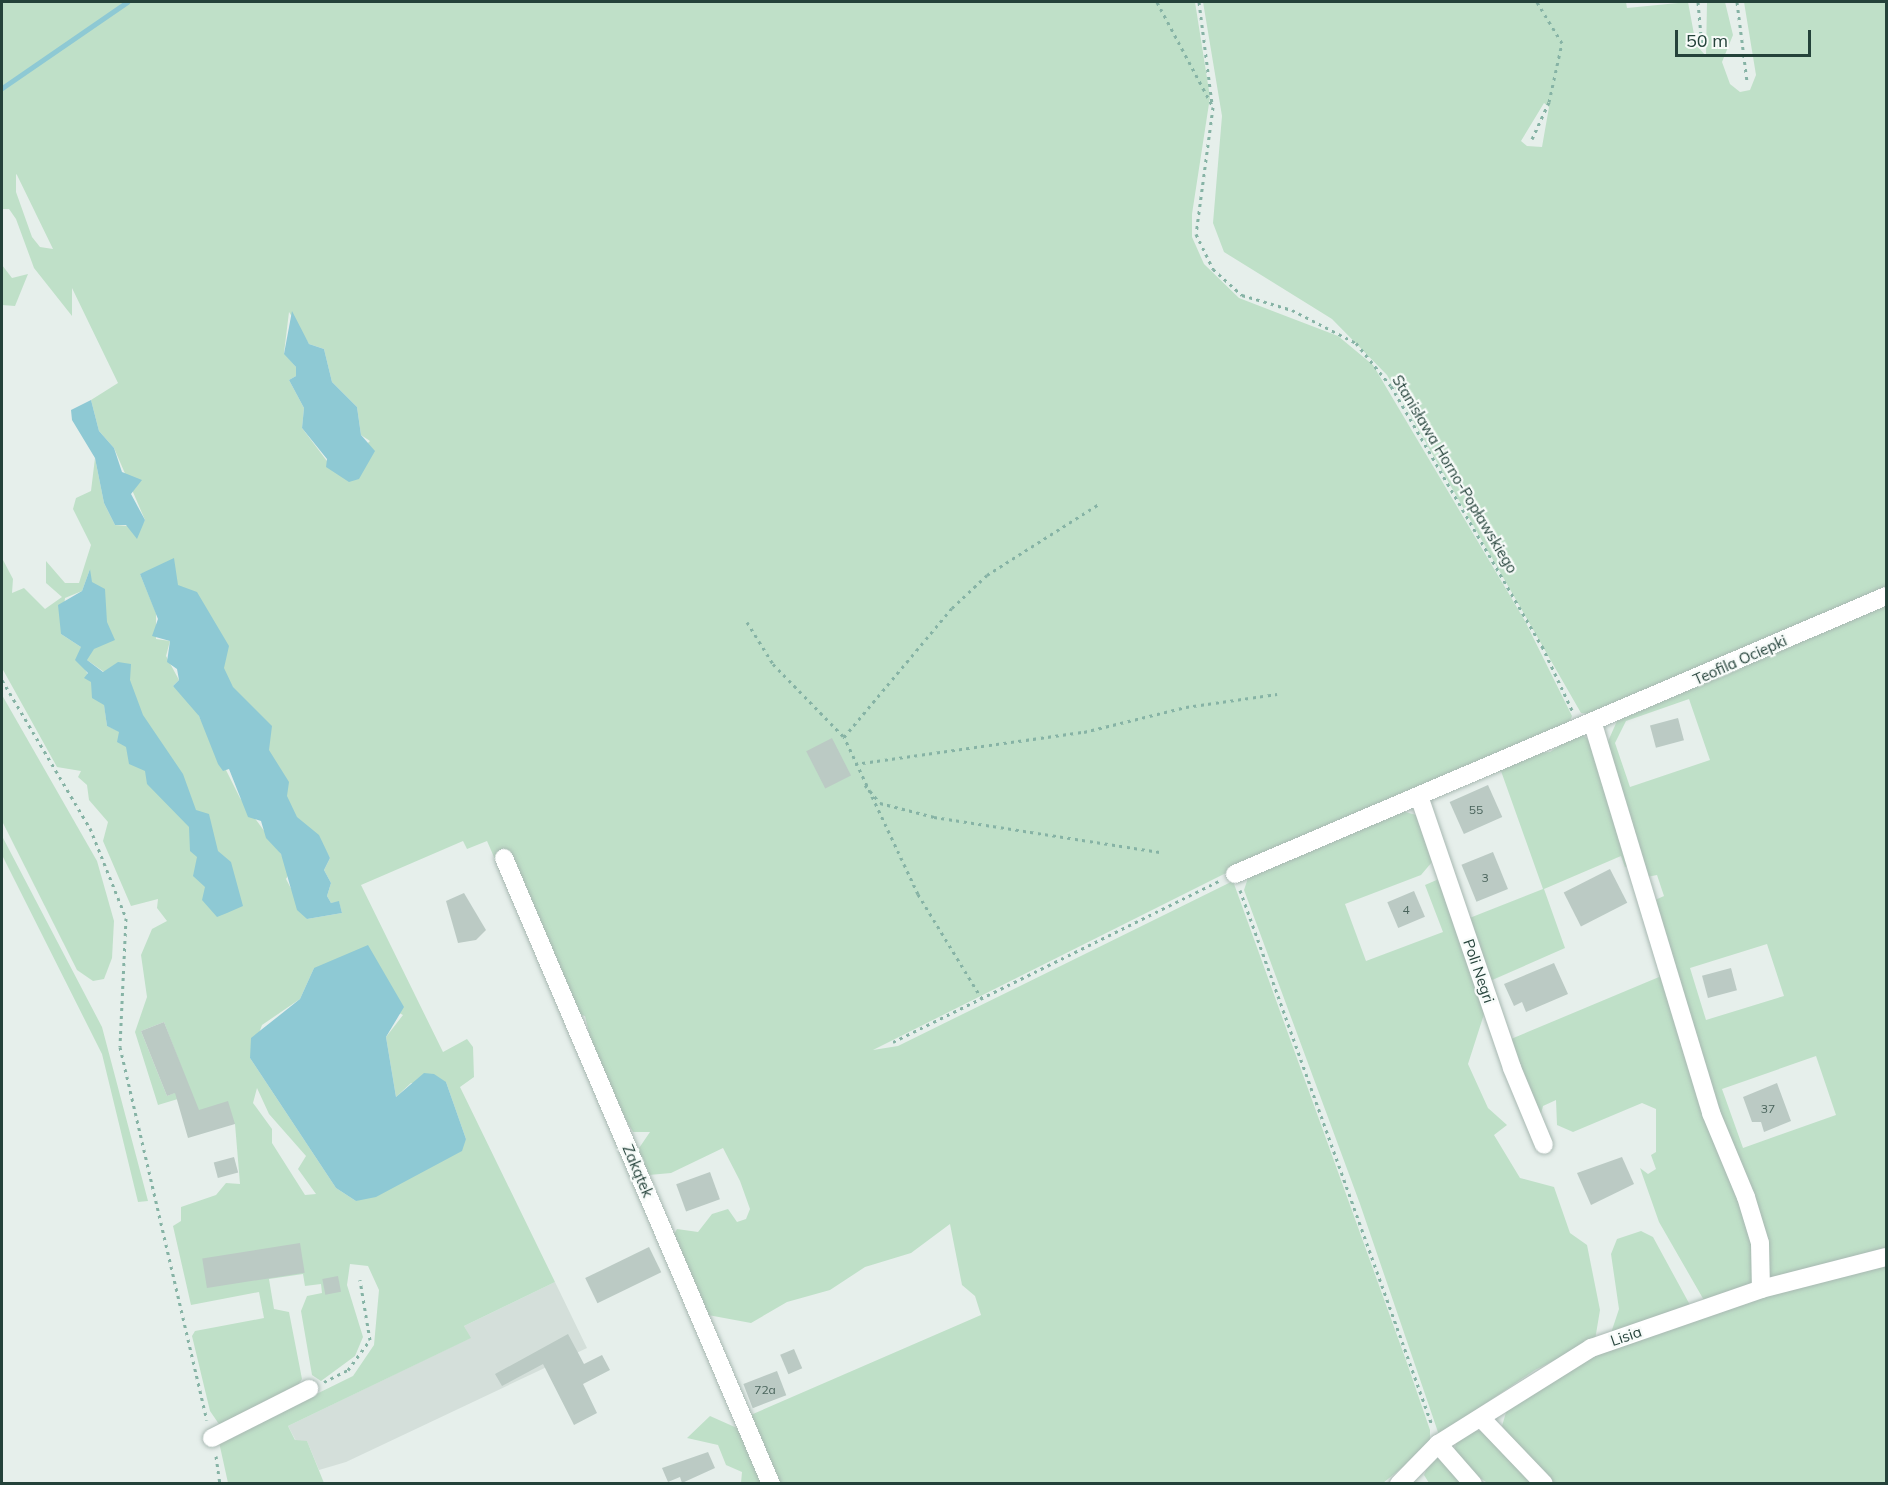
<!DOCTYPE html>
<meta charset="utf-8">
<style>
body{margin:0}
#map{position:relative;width:1888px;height:1485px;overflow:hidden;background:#e6efeb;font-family:Mulish,sans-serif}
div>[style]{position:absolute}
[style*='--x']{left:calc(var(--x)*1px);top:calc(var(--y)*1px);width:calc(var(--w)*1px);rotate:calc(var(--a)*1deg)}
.built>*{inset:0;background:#d4dfda}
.green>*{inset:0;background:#bfe0c8}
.water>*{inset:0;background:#8ec9d4}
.stream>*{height:5px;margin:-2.5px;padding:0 2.5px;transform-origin:2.5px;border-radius:2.5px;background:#8ec9d4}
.building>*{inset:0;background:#bbcac4;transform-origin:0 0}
.path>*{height:3px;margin-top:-1.5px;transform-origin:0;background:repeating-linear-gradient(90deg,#86b3a5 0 3px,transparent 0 7.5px)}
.roads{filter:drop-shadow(0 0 2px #a8b8b2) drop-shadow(0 0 2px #a8b8b2)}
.minor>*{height:18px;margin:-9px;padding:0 9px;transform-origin:9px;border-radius:9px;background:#fff}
span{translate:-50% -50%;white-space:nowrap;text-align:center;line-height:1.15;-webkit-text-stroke:4.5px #f7fbf9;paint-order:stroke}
.number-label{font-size:12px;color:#4a645c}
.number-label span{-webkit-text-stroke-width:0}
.street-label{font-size:15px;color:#24423a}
.frame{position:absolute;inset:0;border:3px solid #24423a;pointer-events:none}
.scale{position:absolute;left:1675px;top:30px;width:136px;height:27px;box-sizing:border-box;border:3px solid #24423a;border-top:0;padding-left:8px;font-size:18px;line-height:21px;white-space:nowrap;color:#24423a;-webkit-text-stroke:4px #f7fbf9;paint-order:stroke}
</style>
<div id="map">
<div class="built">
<div style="clip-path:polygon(555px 1282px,587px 1348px,346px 1462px,319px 1470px,307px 1441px,296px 1441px,288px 1426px,470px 1338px,464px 1326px)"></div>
</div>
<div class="green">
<div style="clip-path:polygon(evenodd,2px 2px,1195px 2px,1210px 97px,1192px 214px,1192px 237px,1204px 264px,1239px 298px,1338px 336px,1373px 365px,1525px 621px,1572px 716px,1568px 726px,1232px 870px,873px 1050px,898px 1046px,1233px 881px,1407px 1363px,1430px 1430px,1430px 1445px,1383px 1483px,741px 1483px,742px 1472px,726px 1465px,718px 1445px,687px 1438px,710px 1416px,737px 1428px,746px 1444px,746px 1417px,981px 1315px,975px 1296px,962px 1285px,950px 1224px,911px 1253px,865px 1267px,830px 1290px,787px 1302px,751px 1323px,708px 1315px,673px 1236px,677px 1229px,698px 1232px,712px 1214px,728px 1209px,737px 1222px,746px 1219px,750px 1209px,740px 1181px,723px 1148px,671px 1173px,649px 1175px,637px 1151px,650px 1132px,633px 1132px,622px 1113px,594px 1054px,585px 1016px,561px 1010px,487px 841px,467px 849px,463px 841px,361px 885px,443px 1052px,467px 1039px,473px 1047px,474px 1077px,460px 1087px,555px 1282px,464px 1326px,471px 1338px,288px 1426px,295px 1440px,307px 1441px,324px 1483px,228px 1483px,219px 1442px,353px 1376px,374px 1345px,379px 1290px,368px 1266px,350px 1264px,347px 1285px,363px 1337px,355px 1356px,321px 1381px,312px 1375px,301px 1311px,307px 1296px,322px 1293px,321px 1284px,305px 1286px,303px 1274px,269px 1279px,274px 1309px,289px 1312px,302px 1379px,293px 1393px,223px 1430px,210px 1411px,192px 1336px,195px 1331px,264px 1318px,259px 1292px,191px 1305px,173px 1226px,181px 1221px,181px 1207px,216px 1195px,226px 1183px,240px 1184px,235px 1124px,196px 1111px,191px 1095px,158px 1105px,135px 1032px,147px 997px,141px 955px,152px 929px,167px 921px,157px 908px,158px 899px,131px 906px,103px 841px,108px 822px,89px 800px,87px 785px,78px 777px,81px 771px,57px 767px,2px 668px,2px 558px,13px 579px,12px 593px,24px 588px,45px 609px,62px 597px,46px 583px,46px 561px,65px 583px,79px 583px,91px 545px,73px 509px,76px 498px,91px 491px,95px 458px,104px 503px,115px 525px,141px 527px,145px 520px,114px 448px,99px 431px,91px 400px,118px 383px,72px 288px,72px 316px,34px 268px,16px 219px,9px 209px,2px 209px,2px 2px,16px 174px,17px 175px,53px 249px,40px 247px,32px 237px,16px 192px,16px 174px,2px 2px,289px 312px,309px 344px,324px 349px,332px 382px,357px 407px,361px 435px,370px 441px,336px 473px,302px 428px,304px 408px,289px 380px,296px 376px,296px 367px,284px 353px,289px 312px,2px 2px,159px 568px,244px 710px,299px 826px,324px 847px,330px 858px,324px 870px,331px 883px,327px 896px,331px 903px,339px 902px,342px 913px,307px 919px,286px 879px,290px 872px,281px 854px,240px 798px,190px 698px,173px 686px,179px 680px,166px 656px,170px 641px,156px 639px,156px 613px,140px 574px,159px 568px,2px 2px,90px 569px,87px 660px,104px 672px,153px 746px,107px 726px,104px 704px,81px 662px,81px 647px,61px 634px,65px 598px,82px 591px,90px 569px,2px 2px,314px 968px,403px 1015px,386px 1037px,396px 1097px,411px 1083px,446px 1082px,466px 1139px,356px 1201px,336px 1188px,250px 1058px,262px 1025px,300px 999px,314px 968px,2px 2px,164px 1022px,189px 1087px,167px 1096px,141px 1031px,164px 1022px,2px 2px,257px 1088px,269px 1114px,306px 1156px,298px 1169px,316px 1194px,305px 1195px,272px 1143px,272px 1129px,253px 1103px,257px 1088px)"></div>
<div style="clip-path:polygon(evenodd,1203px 2px,1626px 2px,1627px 8px,1688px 2px,1696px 45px,1706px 56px,1707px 2px,1725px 2px,1733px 35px,1722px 62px,1730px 84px,1740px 92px,1750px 90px,1756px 75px,1744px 2px,1886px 2px,1886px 591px,1592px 714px,1581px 713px,1387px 375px,1332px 319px,1224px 252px,1213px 223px,1222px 116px,1203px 2px,1544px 103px,1549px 107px,1542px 147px,1527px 146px,1521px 141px,1544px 103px)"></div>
<div style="clip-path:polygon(2px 265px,12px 278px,28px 274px,15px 306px,2px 305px)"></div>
<div style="clip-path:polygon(evenodd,1886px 605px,1886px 1251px,1767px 1282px,1655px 900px,1664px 896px,1657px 875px,1647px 877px,1606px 746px,1617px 721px,1886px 605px,1689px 699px,1710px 760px,1630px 787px,1615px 743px,1626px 721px,1689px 699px,1886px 605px,1767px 944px,1784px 996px,1706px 1020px,1690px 968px,1767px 944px,1886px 605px,1816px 1056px,1836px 1115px,1743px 1148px,1722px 1089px,1816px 1056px)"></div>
<div style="clip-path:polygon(2px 695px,97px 861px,114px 921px,112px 958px,104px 979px,93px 981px,77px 970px,2px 821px)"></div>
<div style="clip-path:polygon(1579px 733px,1594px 743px,1632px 864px,1625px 867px,1621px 856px,1544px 889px,1565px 948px,1490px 981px,1467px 919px,1543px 889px,1501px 771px,1472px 782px,1528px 754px,1550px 752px)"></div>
<div style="clip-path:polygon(1402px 811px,1416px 815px,1432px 862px,1421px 875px,1345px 904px,1366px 961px,1443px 932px,1425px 885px,1439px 879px,1486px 1008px,1468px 1064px,1488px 1108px,1507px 1125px,1494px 1135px,1520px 1178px,1554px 1187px,1570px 1233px,1587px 1245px,1600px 1310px,1595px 1340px,1535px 1370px,1439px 1435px,1360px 1204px,1244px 890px,1250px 872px)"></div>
<div style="clip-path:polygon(2px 836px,102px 1027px,148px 1201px,138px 1202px,102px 1054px,2px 855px)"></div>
<div style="clip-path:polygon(1659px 964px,1754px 1244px,1752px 1284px,1705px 1302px,1659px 1222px,1640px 1168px,1648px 1174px,1656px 1169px,1651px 1155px,1656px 1152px,1656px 1109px,1642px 1103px,1573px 1132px,1557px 1125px,1556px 1100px,1543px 1106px,1539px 1121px,1511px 1039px,1659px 977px)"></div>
<div style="clip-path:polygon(1641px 1231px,1653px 1237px,1690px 1305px,1611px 1333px,1619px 1309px,1611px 1254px,1617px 1239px)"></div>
<div style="clip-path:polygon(1886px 1263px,1886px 1483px,1550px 1483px,1502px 1426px,1507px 1409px,1584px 1360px,1789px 1287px)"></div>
<div style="clip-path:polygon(1471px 1431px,1481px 1431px,1531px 1483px,1486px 1482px,1465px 1468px,1454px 1453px,1456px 1443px)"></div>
<div style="clip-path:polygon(1440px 1456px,1464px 1483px,1429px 1483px,1424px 1475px,1430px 1461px)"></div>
</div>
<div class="water">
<div style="clip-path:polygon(292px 311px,309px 344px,324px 349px,332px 382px,357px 407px,361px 435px,375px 451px,359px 479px,349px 482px,326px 467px,327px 459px,302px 428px,304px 408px,289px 380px,296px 376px,296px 367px,284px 354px)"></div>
<div style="clip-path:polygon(91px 400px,99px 431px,114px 448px,122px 472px,142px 480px,131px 494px,145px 520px,137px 539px,126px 525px,115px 525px,104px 503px,95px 458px,72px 420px,71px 410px)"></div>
<div style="clip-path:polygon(174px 558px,178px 585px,197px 592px,229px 646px,224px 668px,233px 687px,272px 726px,269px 750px,289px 782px,287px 796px,297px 817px,319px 835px,330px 858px,324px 870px,331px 883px,327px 896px,331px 903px,339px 901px,342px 913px,307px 919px,297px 910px,281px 854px,266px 838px,261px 821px,248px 817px,229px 769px,223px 771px,218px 764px,199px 716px,173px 686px,179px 680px,177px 669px,167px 662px,170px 641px,152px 636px,158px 619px,140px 574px)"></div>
<div style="clip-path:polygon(90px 569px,92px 582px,105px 589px,107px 622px,115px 640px,94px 649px,87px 660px,103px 672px,118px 662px,131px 664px,130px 680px,143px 715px,183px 774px,196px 810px,209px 814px,218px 851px,231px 862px,243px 906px,227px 913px,217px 917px,202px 900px,205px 887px,193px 876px,197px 857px,190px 851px,189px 827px,147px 784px,145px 771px,129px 764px,126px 747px,117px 742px,119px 732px,107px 726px,104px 705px,92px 698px,91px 682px,84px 678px,88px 673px,75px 660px,81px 647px,61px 634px,58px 605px,82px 591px)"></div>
<div style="clip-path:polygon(368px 945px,404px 1007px,386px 1037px,396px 1097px,424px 1073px,434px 1074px,446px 1082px,466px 1139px,462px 1151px,376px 1197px,356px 1201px,336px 1188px,250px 1058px,251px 1038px,300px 999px,314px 968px)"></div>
</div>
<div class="stream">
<div style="--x:2;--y:88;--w:152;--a:-34.5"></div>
</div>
<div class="building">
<div style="left:1678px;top:718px;width:23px;height:29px;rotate:75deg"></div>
<div style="left:832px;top:738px;width:42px;height:29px;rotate:63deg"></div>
<div style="left:1488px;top:785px;width:35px;height:42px;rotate:66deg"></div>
<div style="left:1493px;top:852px;width:40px;height:34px;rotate:68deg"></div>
<div style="left:1610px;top:869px;width:38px;height:52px;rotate:63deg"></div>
<div style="left:1414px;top:891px;width:28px;height:29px;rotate:67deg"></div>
<div style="clip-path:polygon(464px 893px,486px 930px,476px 940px,458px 943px,446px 901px)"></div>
<div style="clip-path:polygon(1554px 963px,1568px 994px,1526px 1012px,1522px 1002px,1514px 1006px,1504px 984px)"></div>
<div style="left:1731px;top:968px;width:23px;height:30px;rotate:75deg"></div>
<div style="clip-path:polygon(164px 1022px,199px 1110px,228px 1101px,235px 1124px,188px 1138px,175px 1093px,167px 1096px,141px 1031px)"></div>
<div style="clip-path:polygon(1777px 1083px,1791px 1121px,1764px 1132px,1761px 1122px,1752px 1122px,1743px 1097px)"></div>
<div style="left:234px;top:1157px;width:16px;height:21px;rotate:75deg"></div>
<div style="clip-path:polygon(1622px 1157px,1634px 1184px,1591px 1205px,1577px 1173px)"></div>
<div style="left:710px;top:1172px;width:29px;height:36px;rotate:70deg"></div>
<div style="left:300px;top:1243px;width:30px;height:99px;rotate:81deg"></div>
<div style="left:649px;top:1247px;width:28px;height:71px;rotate:64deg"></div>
<div style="left:338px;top:1276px;width:16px;height:16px;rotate:79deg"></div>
<div style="clip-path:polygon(568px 1334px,584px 1364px,602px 1355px,610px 1370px,583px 1384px,597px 1413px,574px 1425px,543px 1364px,502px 1386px,495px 1374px)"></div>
<div style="left:794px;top:1349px;width:21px;height:15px;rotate:67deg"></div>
<div style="left:777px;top:1371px;width:26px;height:36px;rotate:69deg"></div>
<div style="clip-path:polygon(708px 1452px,715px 1468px,682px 1483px,680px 1477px,668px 1482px,662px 1468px)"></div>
</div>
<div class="path">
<div style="--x:1157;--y:2;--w:119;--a:61.9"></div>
<div style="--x:1213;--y:107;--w:128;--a:97.6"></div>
<div style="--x:1196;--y:234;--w:39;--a:64"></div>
<div style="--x:1213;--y:269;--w:39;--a:42"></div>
<div style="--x:1242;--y:295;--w:52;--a:16.7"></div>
<div style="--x:1292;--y:310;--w:72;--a:27.3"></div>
<div style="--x:1356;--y:343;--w:55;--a:50.9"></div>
<div style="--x:1391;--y:386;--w:301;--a:59.9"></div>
<div style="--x:1542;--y:646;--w:71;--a:64.9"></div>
<div style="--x:1199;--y:2;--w:103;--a:82.7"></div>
<div style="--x:1698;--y:2;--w:45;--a:84.9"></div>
<div style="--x:1737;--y:2;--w:80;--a:82.8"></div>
<div style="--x:1532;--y:139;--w:41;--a:-65.3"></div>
<div style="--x:1549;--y:102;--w:60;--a:-77.6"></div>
<div style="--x:1562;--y:43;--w:48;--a:-121.4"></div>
<div style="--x:747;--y:622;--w:49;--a:58.2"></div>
<div style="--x:773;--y:664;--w:102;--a:45.8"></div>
<div style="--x:2;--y:680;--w:172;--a:59.3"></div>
<div style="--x:90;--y:828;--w:97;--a:68.2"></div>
<div style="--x:126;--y:918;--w:129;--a:92.7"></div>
<div style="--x:120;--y:1047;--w:383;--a:76.9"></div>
<div style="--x:855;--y:764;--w:231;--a:-8"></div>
<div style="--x:1084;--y:732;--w:105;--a:-13.8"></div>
<div style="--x:1186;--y:707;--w:92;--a:-8.1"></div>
<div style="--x:865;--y:785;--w:23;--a:50"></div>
<div style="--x:880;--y:803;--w:56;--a:14.5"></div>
<div style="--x:934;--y:817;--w:230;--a:8.8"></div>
<div style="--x:1240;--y:890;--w:568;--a:70.26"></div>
<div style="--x:982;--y:999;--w:123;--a:-121.4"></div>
<div style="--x:918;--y:894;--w:174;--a:-115.2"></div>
<div style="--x:844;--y:737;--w:168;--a:-50.1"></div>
<div style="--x:952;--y:608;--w:48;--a:-43.3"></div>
<div style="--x:987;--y:575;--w:133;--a:-32.4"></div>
<div style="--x:893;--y:1042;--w:364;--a:-26.3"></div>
<div style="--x:324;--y:1382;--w:27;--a:-27"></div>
<div style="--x:348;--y:1370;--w:37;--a:-54"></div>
<div style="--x:370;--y:1340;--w:61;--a:-99.5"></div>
<div style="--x:216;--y:1456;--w:28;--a:82"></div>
</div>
<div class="roads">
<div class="minor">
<div style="--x:1593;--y:724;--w:407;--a:73.1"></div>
<div style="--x:1711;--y:1113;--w:91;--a:67.4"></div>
<div style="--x:1746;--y:1197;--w:48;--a:73.1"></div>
<div style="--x:1760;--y:1243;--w:46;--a:88.8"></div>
<div style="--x:1419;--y:796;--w:287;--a:71.1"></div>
<div style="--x:1512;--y:1068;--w:83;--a:67.4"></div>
<div style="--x:504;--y:858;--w:681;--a:66.9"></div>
<div style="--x:1235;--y:874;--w:708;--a:-23.12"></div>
<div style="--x:1481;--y:1418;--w:91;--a:46.3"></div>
<div style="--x:212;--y:1438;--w:109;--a:-26.8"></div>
<div style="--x:1438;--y:1444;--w:53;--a:48.8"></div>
<div style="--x:1399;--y:1484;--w:56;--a:-45.7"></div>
<div style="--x:1438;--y:1444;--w:181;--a:-32.1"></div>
<div style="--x:1591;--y:1348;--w:180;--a:-19.1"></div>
<div style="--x:1761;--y:1289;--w:129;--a:-14.4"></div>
</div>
</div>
<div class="number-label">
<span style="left:1476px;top:810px">55</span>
<span style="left:1485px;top:878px">3</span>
<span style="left:1406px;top:910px">4</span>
<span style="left:1768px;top:1109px">37</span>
<span style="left:765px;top:1390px">72a</span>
</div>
<div class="street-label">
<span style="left:1455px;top:474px;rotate:59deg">Stanisława Horno-Popławskiego</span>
<span style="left:1740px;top:660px;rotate:-24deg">Teofila Ociepki</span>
<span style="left:1479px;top:971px;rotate:71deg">Poli Negri</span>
<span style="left:638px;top:1171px;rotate:67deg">Zakątek</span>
<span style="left:1626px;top:1336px;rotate:-19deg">Lisia</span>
</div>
<div class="frame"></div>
<div class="scale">50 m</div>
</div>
